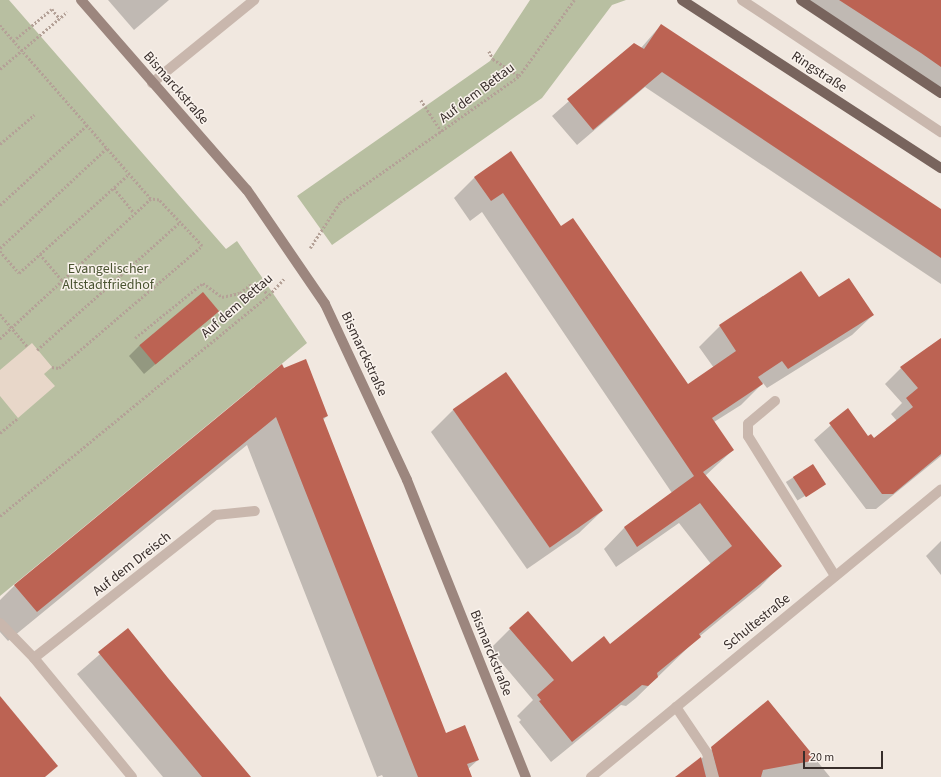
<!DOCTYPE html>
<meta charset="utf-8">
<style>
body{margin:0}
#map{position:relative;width:941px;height:777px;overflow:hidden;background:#f1e8e0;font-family:"Source Sans 3",sans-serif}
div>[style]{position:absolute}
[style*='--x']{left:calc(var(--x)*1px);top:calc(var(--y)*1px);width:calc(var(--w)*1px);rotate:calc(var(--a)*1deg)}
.green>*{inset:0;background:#b8bfa1}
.plaza>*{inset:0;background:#e8d7c9}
.shadow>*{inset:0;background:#0003;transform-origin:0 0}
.building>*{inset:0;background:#bc6353;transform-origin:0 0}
.path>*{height:2.5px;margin-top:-1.25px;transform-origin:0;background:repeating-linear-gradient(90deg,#b4a197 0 2px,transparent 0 4px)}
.lane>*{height:10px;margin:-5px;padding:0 5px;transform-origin:5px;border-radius:5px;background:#c9b7ad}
.street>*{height:10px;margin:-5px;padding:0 5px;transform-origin:5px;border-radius:5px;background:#c9b7ad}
.secondary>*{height:10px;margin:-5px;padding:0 5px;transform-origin:5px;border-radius:5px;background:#9c867e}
.primary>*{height:10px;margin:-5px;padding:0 5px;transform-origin:5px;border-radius:5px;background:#78645d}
span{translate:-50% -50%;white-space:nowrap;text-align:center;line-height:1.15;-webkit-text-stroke:3px #f9f2ec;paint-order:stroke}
.street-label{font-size:14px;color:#382e2b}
.park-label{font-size:14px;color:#4a5431}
.scale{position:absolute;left:803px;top:751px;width:80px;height:18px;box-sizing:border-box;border:2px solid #382e2b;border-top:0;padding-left:5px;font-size:12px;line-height:14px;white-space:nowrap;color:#382e2b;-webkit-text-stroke:3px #f9f2ec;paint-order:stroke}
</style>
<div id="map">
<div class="green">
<div style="clip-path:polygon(0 0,9px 0,226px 249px,237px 241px,307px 343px,0 596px)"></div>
<div style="clip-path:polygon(530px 0,626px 0,612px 5px,542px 98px,332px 245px,297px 196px,490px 61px)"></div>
</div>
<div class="plaza">
<div style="clip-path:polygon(32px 343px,52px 367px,44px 374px,55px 386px,18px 418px,0 396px,0 370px)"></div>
</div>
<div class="shadow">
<div style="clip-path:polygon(108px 0,169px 0,134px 30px)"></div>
<div style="clip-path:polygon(802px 0,928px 0,941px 8px,941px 91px)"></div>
<div style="clip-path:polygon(661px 25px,941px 210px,941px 284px,645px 87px,577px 145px,552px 116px,634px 44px,641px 48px)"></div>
<div style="clip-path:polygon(511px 153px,561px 227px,688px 385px,714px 368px,699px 347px,720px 326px,819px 299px,873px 315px,852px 335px,767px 388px,763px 383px,741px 405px,714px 422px,733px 450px,705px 476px,780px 566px,760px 587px,700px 636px,636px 698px,626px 706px,621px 705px,551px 762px,519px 722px,521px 720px,517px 716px,533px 700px,490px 649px,510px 629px,572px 663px,610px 645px,711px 564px,679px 523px,616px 567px,604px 549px,624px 528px,672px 493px,482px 212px,470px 221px,454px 198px,474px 178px)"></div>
<div style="clip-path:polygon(217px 311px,144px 374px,129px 356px,140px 345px)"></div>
<div style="clip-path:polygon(941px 339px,941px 456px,876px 509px,866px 509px,814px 440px,848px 410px,868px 437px,873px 439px,897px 421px,891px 414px,902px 403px,885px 384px,901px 368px)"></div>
<div style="clip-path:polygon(281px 366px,327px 416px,323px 420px,445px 734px,478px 760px,468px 769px,470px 777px,383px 777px,382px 775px,377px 777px,247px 445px,8px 641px,0 632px,0 600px,15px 585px)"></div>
<div style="clip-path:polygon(506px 374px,602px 511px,579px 533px,527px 569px,431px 432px,453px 410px)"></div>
<div style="left:813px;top:465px;width:22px;height:32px;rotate:58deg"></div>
<div style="clip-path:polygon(941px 541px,941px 575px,926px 556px)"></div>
<div style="clip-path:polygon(128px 630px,249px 777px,163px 777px,77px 674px)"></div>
<div style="clip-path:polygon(768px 701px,830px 777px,677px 777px,702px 758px)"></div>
</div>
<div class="building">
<div style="clip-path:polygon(839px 0,941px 0,941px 67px,921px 53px)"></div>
<div style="clip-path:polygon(661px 24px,941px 209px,941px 258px,662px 72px,593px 130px,567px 99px,634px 43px,644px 49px)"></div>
<div style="clip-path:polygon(511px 151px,561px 226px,573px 218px,688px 384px,736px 351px,719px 325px,801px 271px,819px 297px,849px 278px,874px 315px,788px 369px,782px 361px,758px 377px,763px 384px,712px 418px,734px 450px,703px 472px,782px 566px,699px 634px,701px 637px,657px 673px,658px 677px,648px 686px,642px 685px,572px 742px,539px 701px,541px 700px,537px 695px,554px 680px,509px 628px,528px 611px,572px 662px,604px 636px,610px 644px,732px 546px,700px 503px,637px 547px,624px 527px,694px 476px,503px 193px,491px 201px,474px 177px)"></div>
<div style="left:203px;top:292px;width:25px;height:83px;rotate:50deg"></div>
<div style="clip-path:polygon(941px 338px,941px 454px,893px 494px,882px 494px,829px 423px,848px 408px,868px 436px,871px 434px,874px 438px,913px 407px,906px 398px,918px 388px,900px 367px)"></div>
<div style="clip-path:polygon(306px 359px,328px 416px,323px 418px,446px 733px,465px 725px,479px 760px,467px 764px,472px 777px,418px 777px,276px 417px,37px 612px,14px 585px,282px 364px,284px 368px)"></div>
<div style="left:506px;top:372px;width:169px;height:65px;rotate:55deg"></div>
<div style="left:813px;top:464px;width:24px;height:24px;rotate:57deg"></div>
<div style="clip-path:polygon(128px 628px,168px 678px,251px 777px,202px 777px,98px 652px)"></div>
<div style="clip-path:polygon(0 696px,58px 766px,45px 777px,0 777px)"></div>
<div style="clip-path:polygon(768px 700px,817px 760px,763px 770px,761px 777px,719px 777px,711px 747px)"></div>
<div style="clip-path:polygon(701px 757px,706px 777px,675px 777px)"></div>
</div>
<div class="path">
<div style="--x:0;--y:25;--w:230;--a:49"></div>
<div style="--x:151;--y:199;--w:206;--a:137.2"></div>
<div style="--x:13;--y:41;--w:50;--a:-39.4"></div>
<div style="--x:52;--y:9;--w:13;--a:51"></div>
<div style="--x:489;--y:51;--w:9;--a:63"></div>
<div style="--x:493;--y:59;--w:31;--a:33"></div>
<div style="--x:0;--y:69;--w:88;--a:-40.4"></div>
<div style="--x:421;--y:100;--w:38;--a:57"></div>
<div style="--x:0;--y:144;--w:45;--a:-40.5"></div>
<div style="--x:114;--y:188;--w:32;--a:51"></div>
<div style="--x:0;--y:205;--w:118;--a:-42.6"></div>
<div style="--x:0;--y:248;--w:146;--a:-43.1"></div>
<div style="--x:310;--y:248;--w:55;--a:-56.9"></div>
<div style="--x:340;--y:202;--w:219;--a:-35.1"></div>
<div style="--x:519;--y:76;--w:94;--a:-54.1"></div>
<div style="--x:0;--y:251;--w:29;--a:49"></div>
<div style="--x:19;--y:273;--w:148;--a:-42"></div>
<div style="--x:40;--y:254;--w:35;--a:50"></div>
<div style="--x:0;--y:314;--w:42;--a:49.8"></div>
<div style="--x:135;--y:338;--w:87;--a:-39"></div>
<div style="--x:203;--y:283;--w:24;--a:36"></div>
<div style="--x:222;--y:297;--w:18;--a:-13"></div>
<div style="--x:240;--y:293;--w:13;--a:-39"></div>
<div style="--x:250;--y:285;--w:9;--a:6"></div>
<div style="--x:259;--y:286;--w:13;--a:42"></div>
<div style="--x:37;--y:350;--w:192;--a:-41.8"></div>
<div style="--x:52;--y:367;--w:7;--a:8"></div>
<div style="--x:59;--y:368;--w:188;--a:-40.5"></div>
<div style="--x:202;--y:246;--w:63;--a:-133.1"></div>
<div style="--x:159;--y:200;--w:8;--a:-173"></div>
<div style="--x:0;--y:433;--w:23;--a:-40"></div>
<div style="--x:0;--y:516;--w:348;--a:-39.4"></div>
<div style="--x:269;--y:295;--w:23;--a:-47"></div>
</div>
<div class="lane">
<div style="--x:742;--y:0;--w:239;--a:33.6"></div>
<div style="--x:152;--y:83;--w:132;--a:-39.1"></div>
<div style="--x:775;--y:401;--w:35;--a:140"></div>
<div style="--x:748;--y:424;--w:12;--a:90"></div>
<div style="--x:748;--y:436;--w:165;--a:58.1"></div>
<div style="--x:676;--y:707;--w:55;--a:56"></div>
<div style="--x:707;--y:753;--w:25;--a:76"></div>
</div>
<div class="street">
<div style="--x:0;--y:623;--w:49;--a:45.8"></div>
<div style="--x:34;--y:658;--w:154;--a:50.5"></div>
<div style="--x:34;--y:658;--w:231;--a:-38.3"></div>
<div style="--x:215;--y:515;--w:40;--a:-5.7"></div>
<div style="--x:591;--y:777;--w:453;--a:-39.4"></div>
</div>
<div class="secondary">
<div style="--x:81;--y:0;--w:252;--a:48.9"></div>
<div style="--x:247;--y:190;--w:138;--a:55.6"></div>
<div style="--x:325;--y:304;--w:194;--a:65"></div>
<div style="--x:407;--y:480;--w:320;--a:68.2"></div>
</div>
<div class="primary">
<div style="--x:682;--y:0;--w:309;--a:33"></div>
<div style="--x:801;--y:0;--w:168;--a:33.6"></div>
</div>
<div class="street-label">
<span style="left:819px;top:72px;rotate:33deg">Ringstraße</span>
<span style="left:176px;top:88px;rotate:49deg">Bismarckstraße</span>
<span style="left:477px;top:93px;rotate:-37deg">Auf dem Bettau</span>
<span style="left:237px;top:306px;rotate:-41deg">Auf dem Bettau</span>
<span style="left:364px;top:354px;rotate:65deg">Bismarckstraße</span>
<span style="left:132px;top:564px;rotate:-38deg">Auf dem Dreisch</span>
<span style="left:757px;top:622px;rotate:-39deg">Schultestraße</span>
<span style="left:491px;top:653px;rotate:68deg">Bismarckstraße</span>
</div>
<div class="park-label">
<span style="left:108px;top:277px">Evangelischer<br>Altstadtfriedhof</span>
</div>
<div class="scale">20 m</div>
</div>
